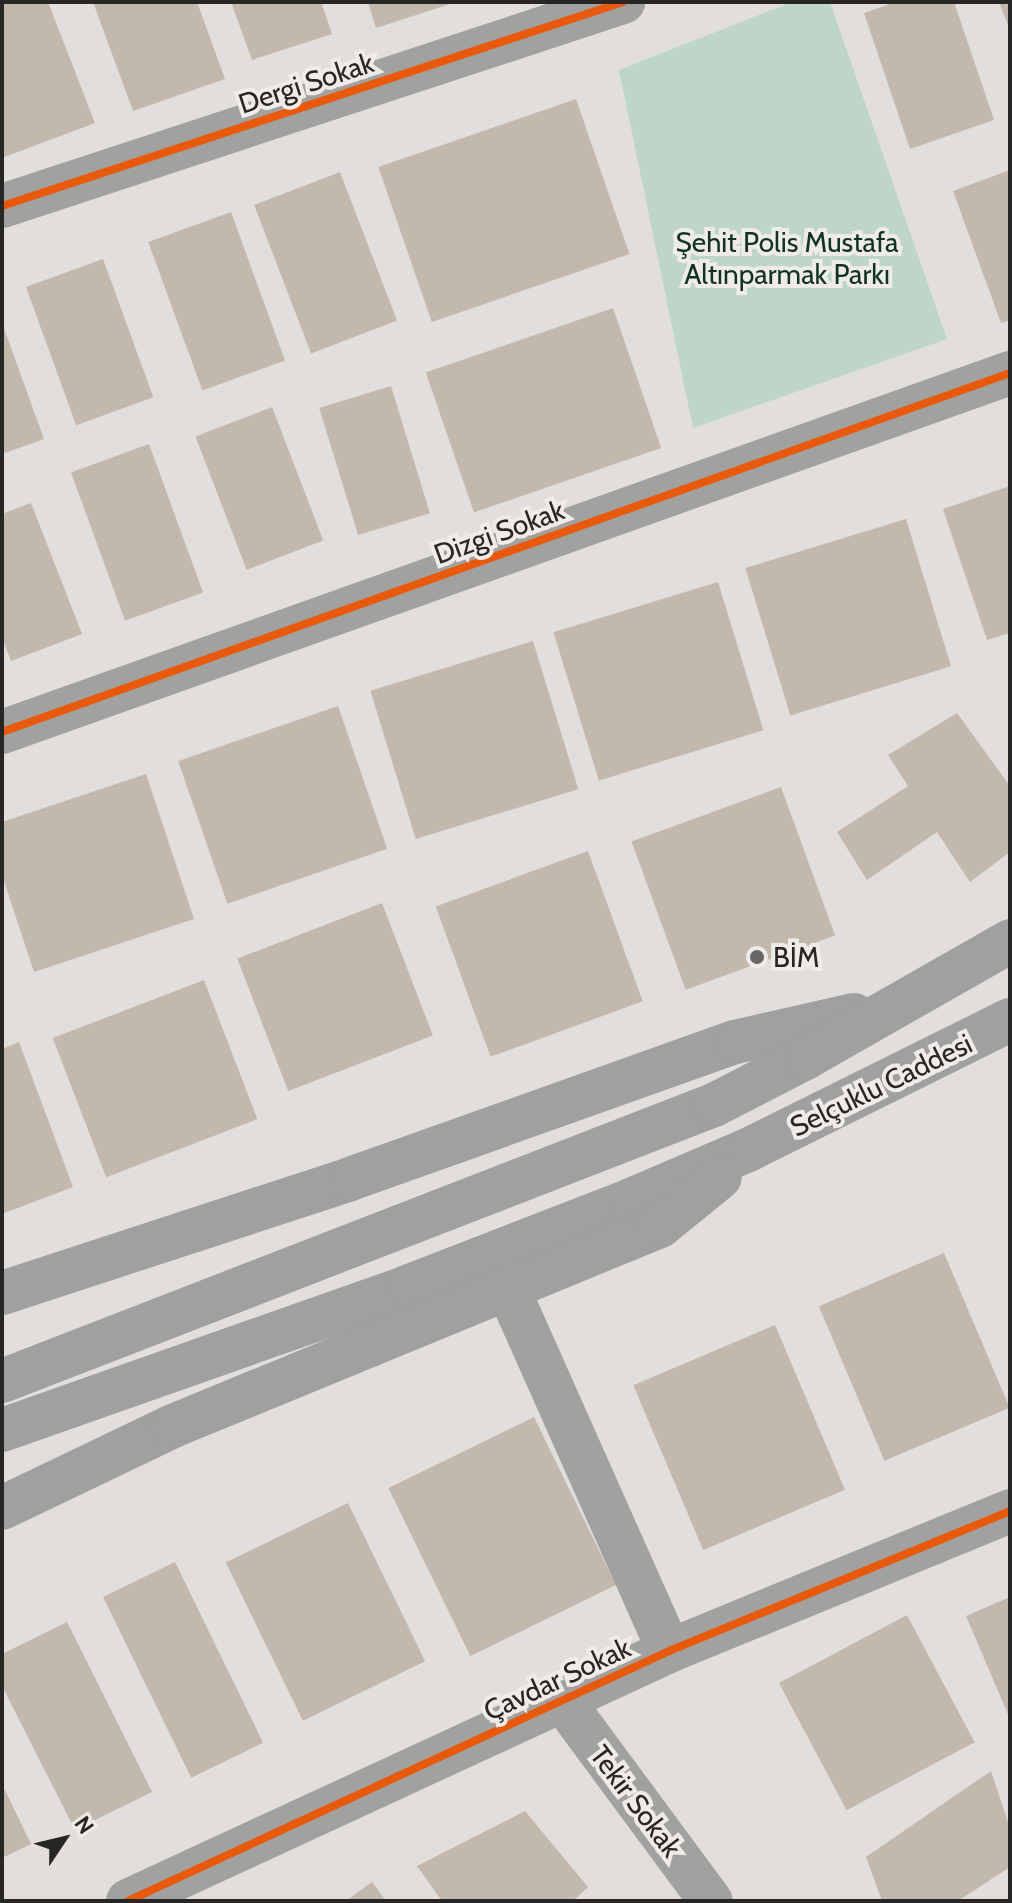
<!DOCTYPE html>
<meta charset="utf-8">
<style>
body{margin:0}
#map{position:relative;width:1012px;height:1903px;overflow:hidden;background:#e1dedc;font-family:Cabin,sans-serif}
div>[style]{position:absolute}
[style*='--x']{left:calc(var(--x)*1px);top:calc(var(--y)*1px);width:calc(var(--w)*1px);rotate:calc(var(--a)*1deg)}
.green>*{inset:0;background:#bdd6c8}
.building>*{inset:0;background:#c3b8ad;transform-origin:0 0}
.street>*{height:44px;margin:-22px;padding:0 22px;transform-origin:22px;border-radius:22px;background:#a1a1a0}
.secondary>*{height:44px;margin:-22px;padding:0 22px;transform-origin:22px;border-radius:22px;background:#a0a0a0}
.cycleway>*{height:8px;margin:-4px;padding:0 4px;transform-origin:4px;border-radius:4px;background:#e8590c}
.dots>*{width:22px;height:22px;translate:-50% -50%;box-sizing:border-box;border:4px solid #efebe8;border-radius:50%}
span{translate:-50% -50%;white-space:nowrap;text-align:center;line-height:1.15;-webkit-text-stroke:8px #efebe8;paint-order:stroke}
.street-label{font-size:28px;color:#272624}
.park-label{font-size:28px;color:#113324}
.poi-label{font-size:28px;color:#272624}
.left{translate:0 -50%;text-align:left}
.frame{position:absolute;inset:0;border:4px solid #272624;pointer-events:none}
.north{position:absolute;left:24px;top:1799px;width:80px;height:80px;-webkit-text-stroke:6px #efebe8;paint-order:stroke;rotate:55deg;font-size:22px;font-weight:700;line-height:32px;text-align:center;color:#272624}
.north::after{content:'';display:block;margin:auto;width:28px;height:36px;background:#272624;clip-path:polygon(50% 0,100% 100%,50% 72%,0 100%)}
</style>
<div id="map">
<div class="green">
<div style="clip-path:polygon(792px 2px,830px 2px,947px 339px,693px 428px,619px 70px)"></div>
</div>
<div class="building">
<div style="clip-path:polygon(2px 2px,48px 2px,95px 123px,2px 158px)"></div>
<div style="clip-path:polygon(93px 2px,197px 2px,225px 79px,133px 111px)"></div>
<div style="clip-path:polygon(231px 2px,321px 2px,332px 34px,252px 60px)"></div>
<div style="clip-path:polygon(368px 2px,453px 2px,453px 3px,376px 28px)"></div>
<div style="clip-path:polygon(896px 2px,954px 2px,994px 120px,910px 149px,864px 13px)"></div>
<div style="clip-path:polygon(999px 2px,1010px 2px,1010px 31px)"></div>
<div style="left:576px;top:99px;width:164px;height:209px;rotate:71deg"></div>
<div style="clip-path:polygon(1010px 170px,1010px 320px,1001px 323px,953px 191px)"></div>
<div style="left:340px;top:172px;width:159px;height:92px;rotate:69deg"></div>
<div style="left:231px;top:212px;width:158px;height:88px;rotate:70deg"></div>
<div style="left:103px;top:259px;width:147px;height:82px;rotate:70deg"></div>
<div style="left:613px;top:308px;width:148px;height:198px;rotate:71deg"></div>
<div style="clip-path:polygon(2px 323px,44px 439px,2px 454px)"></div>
<div style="left:391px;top:386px;width:133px;height:75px;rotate:73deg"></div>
<div style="left:272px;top:407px;width:143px;height:82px;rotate:69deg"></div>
<div style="left:149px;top:444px;width:158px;height:83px;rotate:70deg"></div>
<div style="clip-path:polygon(1010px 486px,1010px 633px,987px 640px,943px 509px)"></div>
<div style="clip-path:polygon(31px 503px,82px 634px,11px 661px,2px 638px,2px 514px)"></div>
<div style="left:906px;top:519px;width:154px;height:168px;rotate:73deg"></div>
<div style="left:718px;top:582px;width:155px;height:172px;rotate:73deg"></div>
<div style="left:533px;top:641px;width:155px;height:170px;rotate:73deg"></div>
<div style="left:338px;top:706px;width:151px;height:169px;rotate:71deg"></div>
<div style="clip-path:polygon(957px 713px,1010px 786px,1010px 852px,970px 882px,937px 832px,867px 880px,837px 832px,908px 786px,888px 755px)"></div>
<div style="clip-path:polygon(146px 774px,194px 919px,34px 972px,2px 875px,2px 822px)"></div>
<div style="left:781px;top:787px;width:158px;height:159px;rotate:70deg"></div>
<div style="left:588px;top:851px;width:160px;height:162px;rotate:70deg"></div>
<div style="left:382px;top:903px;width:142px;height:155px;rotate:69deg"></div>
<div style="left:204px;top:980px;width:149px;height:162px;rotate:69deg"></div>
<div style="clip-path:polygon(19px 1042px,73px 1187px,2px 1214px,2px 1049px)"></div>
<div style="left:944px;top:1253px;width:168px;height:136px;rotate:67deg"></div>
<div style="left:775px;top:1325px;width:179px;height:154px;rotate:67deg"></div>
<div style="left:534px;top:1417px;width:187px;height:162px;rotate:64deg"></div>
<div style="left:348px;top:1503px;width:176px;height:136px;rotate:64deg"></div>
<div style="left:175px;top:1562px;width:201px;height:80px;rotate:64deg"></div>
<div style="clip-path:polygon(1010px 1597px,1010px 1719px,966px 1616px)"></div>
<div style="left:907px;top:1615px;width:144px;height:145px;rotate:62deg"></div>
<div style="clip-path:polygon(67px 1622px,152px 1792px,75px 1830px,2px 1686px,2px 1654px)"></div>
<div style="clip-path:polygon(991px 1771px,1010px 1828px,1010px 1867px,958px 1901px,882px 1901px,866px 1857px)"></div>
<div style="clip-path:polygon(2px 1784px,31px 1844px,2px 1858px)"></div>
<div style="clip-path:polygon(525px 1811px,588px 1887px,573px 1901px,442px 1901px,417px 1866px)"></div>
<div style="clip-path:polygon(372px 1882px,386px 1901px,346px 1901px)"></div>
</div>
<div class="street">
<div style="--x:2;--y:206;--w:654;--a:-18.19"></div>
<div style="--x:2;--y:732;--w:1070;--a:-19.6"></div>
<div style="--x:508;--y:1289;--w:396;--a:66"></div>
<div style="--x:562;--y:1700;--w:250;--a:53.5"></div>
<div style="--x:128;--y:1901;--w:596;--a:-24.8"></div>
<div style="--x:669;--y:1651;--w:369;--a:-22.3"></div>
</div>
<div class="secondary">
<div style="--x:2;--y:1293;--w:366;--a:-18.1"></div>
<div style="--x:350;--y:1179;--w:409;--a:-19.6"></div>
<div style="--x:735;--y:1042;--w:122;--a:-12.8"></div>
<div style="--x:2;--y:1381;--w:764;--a:-21.19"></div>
<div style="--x:714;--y:1105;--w:105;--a:-27.3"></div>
<div style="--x:807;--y:1057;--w:234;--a:-29.7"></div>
<div style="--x:2;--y:1430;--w:430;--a:-19.4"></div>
<div style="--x:407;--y:1287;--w:240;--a:-21.2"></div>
<div style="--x:631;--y:1200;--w:129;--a:-23.2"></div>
<div style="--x:750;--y:1149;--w:290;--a:-26.4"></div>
<div style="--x:2;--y:1508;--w:190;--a:-25.6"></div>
<div style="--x:173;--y:1426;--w:526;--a:-22.33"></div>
<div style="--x:660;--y:1226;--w:77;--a:-39.2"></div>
</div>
<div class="cycleway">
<div style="--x:2;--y:206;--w:654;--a:-18.19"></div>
<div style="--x:2;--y:732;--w:1070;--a:-19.6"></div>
<div style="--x:128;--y:1901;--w:596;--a:-24.8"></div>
<div style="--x:669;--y:1651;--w:369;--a:-22.3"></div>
</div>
<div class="dots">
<div style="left:757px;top:957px;background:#686664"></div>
</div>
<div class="street-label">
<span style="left:306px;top:83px;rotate:-18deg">Dergi Sokak</span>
<span style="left:499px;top:532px;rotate:-20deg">Dizgi Sokak</span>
<span style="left:881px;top:1085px;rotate:-26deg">Selçuklu Caddesi</span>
<span style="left:557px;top:1679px;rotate:-25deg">Çavdar Sokak</span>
<span style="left:636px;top:1801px;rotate:53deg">Tekir Sokak</span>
</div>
<div class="park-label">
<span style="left:787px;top:258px">Şehit Polis Mustafa<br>Altınparmak Parkı</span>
</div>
<div class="poi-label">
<span class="left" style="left:773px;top:957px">BİM</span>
</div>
<div class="frame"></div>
<div class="north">N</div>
</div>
